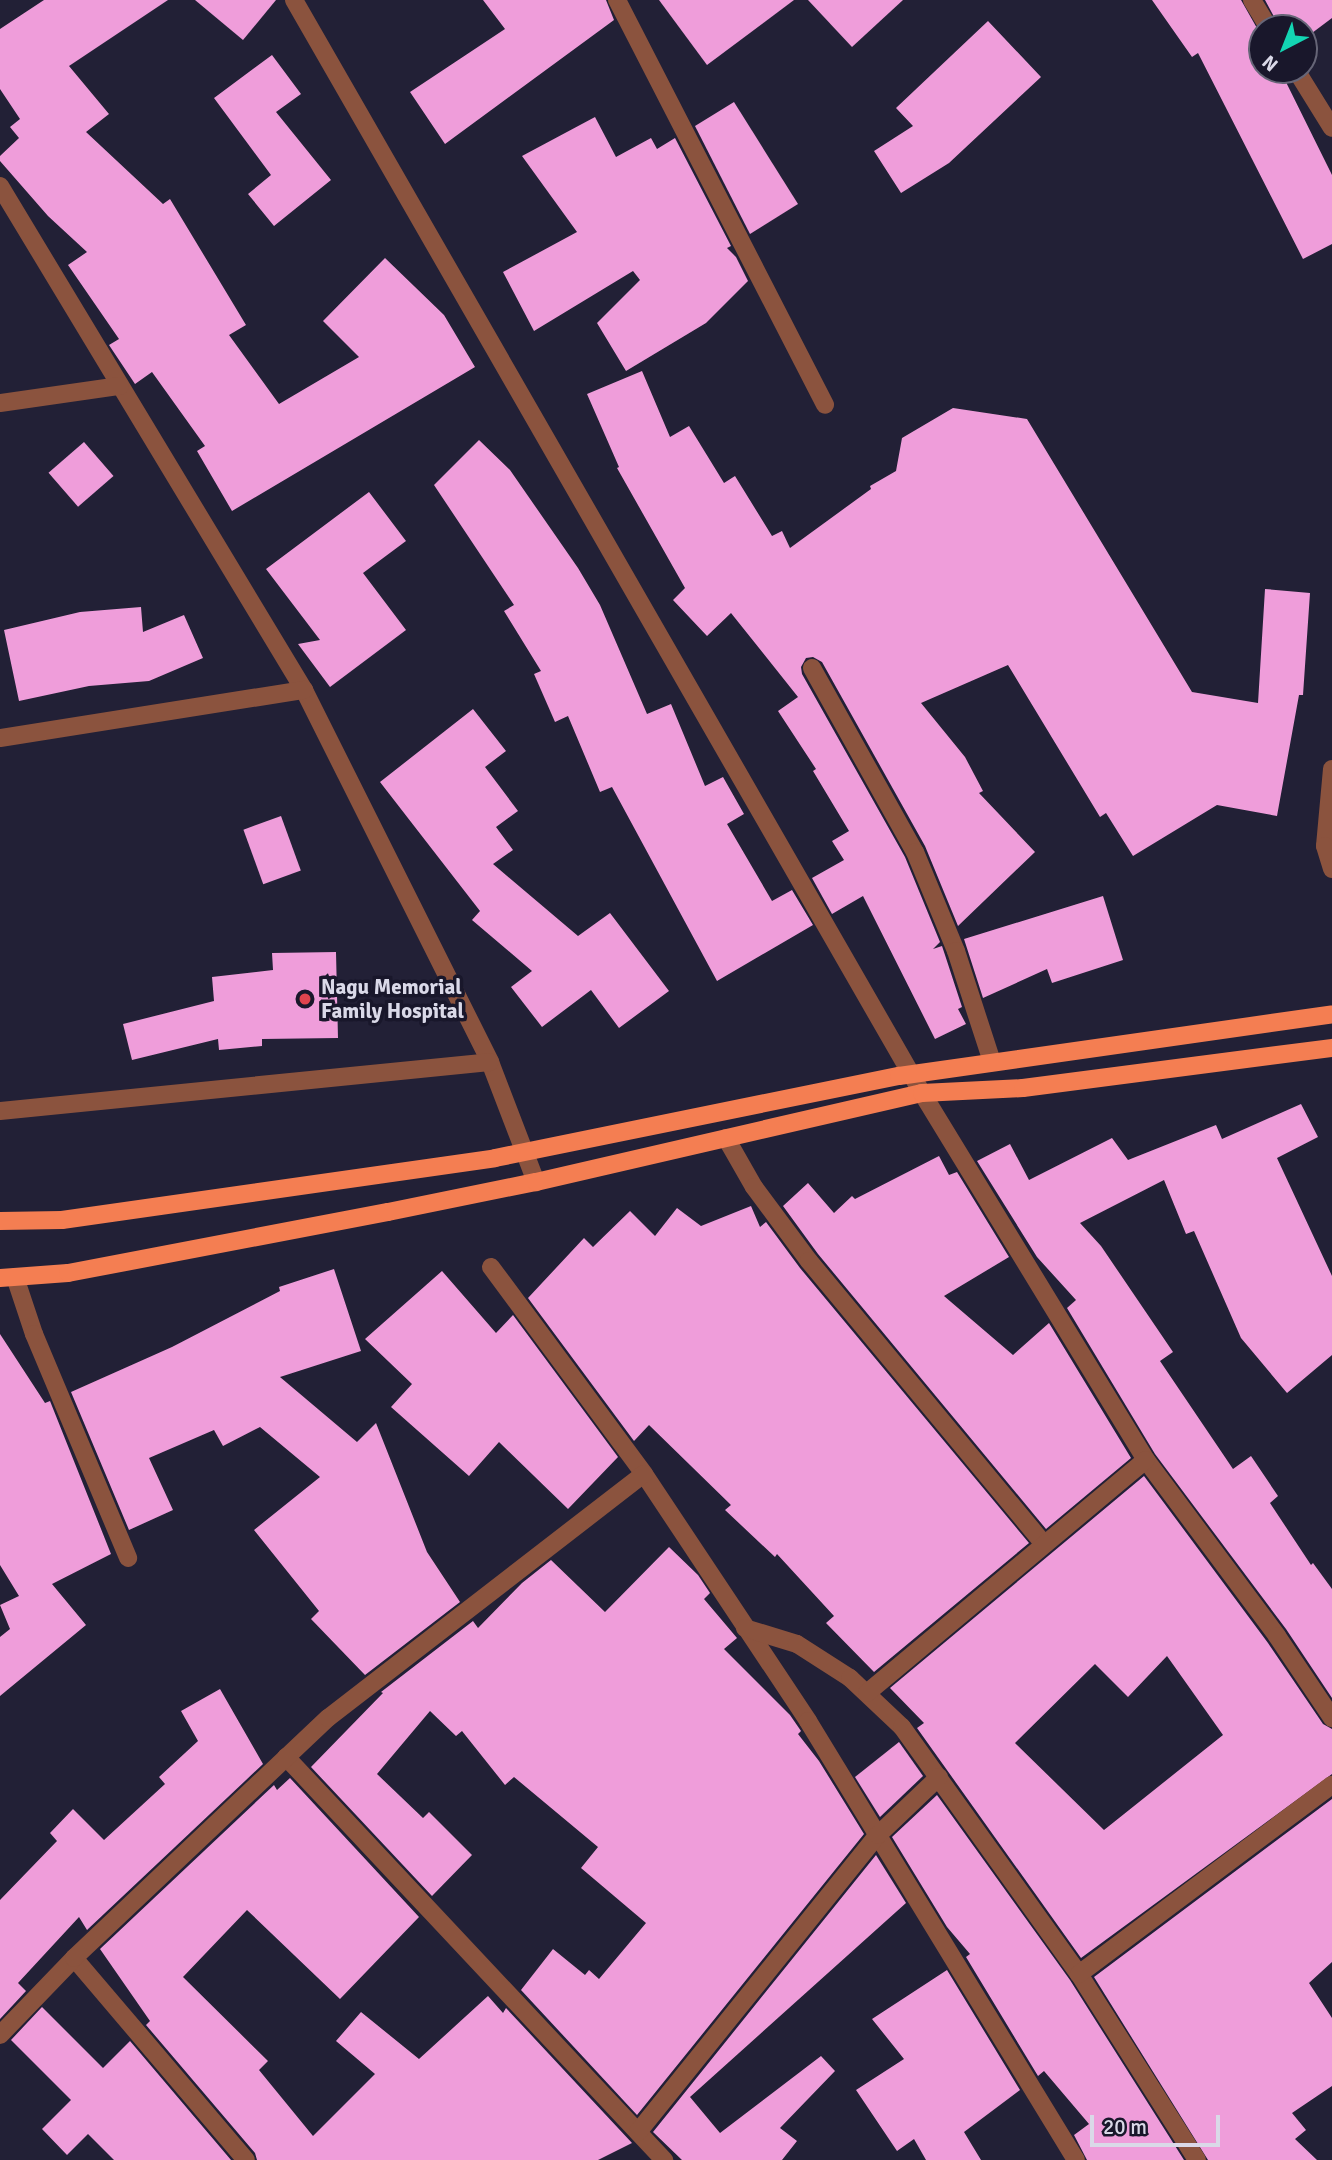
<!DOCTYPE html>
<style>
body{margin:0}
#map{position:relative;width:1332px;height:2160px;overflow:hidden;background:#222036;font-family:Signika,sans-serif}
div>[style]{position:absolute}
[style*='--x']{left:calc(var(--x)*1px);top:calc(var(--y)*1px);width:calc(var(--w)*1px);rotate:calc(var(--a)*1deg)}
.building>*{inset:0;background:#ef9dda;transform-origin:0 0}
.lane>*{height:18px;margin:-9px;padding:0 9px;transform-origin:9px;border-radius:9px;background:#8b533e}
.street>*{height:18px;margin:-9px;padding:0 9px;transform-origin:9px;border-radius:9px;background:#8b533e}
.primary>*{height:18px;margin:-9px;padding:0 9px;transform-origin:9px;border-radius:9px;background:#f47e52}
.dots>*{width:19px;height:19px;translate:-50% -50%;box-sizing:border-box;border:4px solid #19172b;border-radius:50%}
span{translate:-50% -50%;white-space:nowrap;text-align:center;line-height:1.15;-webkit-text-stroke:7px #19172b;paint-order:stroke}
.poi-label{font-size:21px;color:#dad9e8;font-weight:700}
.left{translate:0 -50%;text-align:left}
.north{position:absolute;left:1248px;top:14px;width:70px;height:70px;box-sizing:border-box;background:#19172b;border:2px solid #666577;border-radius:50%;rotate:222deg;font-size:19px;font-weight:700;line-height:28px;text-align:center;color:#dad9e8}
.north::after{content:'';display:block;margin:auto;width:24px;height:32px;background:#13d5b3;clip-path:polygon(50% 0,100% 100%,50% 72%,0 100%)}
.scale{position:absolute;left:1090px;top:2115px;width:130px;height:32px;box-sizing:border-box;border:4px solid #dad9e8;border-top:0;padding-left:9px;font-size:21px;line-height:24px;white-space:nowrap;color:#dad9e8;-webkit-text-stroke:5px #19172b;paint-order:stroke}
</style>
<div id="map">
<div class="building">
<div style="clip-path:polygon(44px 0,168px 0,69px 66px,109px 114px,86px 132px,163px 204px,170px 199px,246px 325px,229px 335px,279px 404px,359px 357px,323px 321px,385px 258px,444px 315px,475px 367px,232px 511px,197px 451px,205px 446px,152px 372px,135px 384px,109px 345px,119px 339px,68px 265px,87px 252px,48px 216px,0 161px,0 156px,19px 138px,10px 127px,20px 119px,0 89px,0 29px)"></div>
<div style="clip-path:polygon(195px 0,276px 0,243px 40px)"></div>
<div style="clip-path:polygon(483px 0,606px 0,614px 20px,445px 144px,410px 92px,505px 29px)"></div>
<div style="clip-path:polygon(659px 0,794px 0,707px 65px)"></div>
<div style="clip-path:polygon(808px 0,903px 0,852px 47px)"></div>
<div style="clip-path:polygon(1152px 0,1241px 0,1262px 37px,1262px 70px,1280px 70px,1332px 175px,1332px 244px,1303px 259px,1198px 53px,1192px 57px)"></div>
<div style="clip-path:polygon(1265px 0,1332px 0,1332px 18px,1304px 39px,1304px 28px,1280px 28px)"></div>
<div style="clip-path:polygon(988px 21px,1041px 77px,949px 163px,901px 193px,874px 151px,913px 126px,896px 108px)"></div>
<div style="clip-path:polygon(272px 55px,301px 94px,276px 112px,331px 180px,274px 226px,248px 194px,271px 175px,214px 98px)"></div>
<div style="clip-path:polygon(734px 102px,798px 204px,750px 234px,695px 126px)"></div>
<div style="clip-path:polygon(595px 117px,616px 157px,651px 138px,657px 149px,675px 138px,731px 246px,727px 248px,736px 257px,748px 281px,706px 323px,626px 371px,597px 323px,640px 280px,633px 271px,534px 331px,503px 272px,577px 232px,522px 156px)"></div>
<div style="clip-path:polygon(642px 371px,670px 437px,689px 426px,724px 483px,735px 476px,772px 536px,782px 531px,790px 548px,871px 489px,870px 486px,896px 471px,902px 438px,953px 408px,1027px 419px,1192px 692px,1258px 703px,1265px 589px,1310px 593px,1303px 695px,1299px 695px,1277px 816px,1217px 805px,1133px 856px,1106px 813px,1100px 817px,1008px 665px,921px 703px,965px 757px,983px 791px,979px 793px,1035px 852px,958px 926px,925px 846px,822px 662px,813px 657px,806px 658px,801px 667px,802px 674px,905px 857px,940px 942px,933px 949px,942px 946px,945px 955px,962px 1007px,958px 1009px,966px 1024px,935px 1039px,863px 896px,832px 914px,812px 878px,844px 860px,832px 841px,849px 831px,813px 771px,816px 769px,778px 711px,798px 697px,731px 613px,707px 636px,673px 600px,685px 588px,617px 468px,619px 467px,587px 394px)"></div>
<div style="clip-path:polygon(479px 440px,510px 470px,578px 568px,600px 605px,647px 714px,671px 704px,705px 786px,723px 777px,744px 814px,727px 824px,772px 901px,792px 890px,813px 925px,717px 981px,612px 787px,600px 792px,568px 716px,555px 722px,534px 674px,541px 671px,504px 611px,514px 605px,434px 485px)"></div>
<div style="left:84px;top:442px;width:45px;height:47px;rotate:49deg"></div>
<div style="clip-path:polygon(369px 492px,406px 541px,363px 573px,406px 630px,330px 687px,298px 644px,320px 640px,266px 569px)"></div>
<div style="clip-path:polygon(141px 607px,143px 632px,184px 615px,203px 658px,149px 681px,89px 686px,19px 701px,4px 630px,80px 612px)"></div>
<div style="clip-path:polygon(473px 709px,506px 751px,485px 767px,518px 811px,496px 827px,513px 850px,493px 864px,578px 936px,610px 913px,669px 991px,619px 1028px,591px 990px,542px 1027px,511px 987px,532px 971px,472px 920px,480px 911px,380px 782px)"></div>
<div style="left:281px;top:816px;width:58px;height:40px;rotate:70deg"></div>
<div style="clip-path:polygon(1103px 896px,1123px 960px,1052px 983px,1047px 969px,983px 998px,964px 939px)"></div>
<div style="clip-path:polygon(336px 952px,338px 1038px,262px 1039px,262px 1046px,219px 1050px,218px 1039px,132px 1060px,123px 1024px,214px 1001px,212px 977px,273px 970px,272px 953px)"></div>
<div style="clip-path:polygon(1301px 1104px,1318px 1137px,1277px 1158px,1332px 1276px,1332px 1355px,1287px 1393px,1241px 1338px,1194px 1231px,1186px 1234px,1164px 1180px,1080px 1223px,1101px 1246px,1173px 1352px,1160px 1361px,1233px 1469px,1251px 1456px,1278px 1496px,1270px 1503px,1311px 1565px,1313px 1563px,1332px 1589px,1332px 1698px,1286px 1629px,1155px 1454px,1067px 1308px,1076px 1300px,1037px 1257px,977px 1161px,1010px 1144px,1029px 1180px,1112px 1138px,1128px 1160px,1216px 1125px,1222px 1139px)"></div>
<div style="clip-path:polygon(939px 1156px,949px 1175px,957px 1172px,1009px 1257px,944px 1296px,1013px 1355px,1049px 1323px,1131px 1458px,1046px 1529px,818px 1254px,783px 1206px,808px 1183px,834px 1213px,852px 1196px,855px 1199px)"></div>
<div style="clip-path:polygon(751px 1206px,760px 1227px,766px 1222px,800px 1268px,1029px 1543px,874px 1672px,826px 1623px,834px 1616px,777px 1554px,775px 1557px,725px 1510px,731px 1505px,649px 1425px,634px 1441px,528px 1298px,584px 1238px,593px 1247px,630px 1211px,655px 1236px,677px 1208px,701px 1226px)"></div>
<div style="clip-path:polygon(334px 1269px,361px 1351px,280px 1377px,357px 1442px,376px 1423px,427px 1552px,460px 1602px,365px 1675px,311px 1619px,319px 1611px,254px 1530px,320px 1477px,260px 1427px,223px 1446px,214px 1430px,149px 1458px,173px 1510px,129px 1530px,71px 1392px,172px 1347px,280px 1291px,279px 1287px)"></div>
<div style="clip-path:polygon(442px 1271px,496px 1333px,513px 1315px,618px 1457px,568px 1509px,499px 1442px,469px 1476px,391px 1407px,412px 1384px,365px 1339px)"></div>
<div style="clip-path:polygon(0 1334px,45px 1403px,50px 1401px,111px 1554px,52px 1584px,86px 1625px,0 1696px,0 1637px,10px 1629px,0 1605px,19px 1596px,0 1565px)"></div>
<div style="clip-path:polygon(evenodd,1144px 1476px,1268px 1643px,1323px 1724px,1332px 1729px,1332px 1774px,1081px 1958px,917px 1728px,924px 1723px,890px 1688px,1144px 1476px,1167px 1656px,1223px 1735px,1104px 1830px,1015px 1743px,1095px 1664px,1128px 1697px,1167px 1656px)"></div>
<div style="clip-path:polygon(669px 1547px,698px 1575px,710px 1593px,704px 1599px,737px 1638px,724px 1649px,790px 1715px,801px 1731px,798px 1734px,819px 1761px,864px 1834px,637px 2115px,521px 1990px,553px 1949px,585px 1975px,589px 1970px,599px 1979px,646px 1923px,581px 1868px,598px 1847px,514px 1777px,505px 1785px,462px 1731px,456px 1736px,430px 1711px,377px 1774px,423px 1818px,429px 1812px,472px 1855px,432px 1896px,311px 1767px,383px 1693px,381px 1692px,473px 1621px,478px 1628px,522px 1583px,551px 1560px,605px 1612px)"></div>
<div style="clip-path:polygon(220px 1689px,263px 1764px,87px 1930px,79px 1917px,18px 1983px,26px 1991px,0 2019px,0 1900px,57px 1841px,50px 1833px,73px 1809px,104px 1840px,165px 1784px,159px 1777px,198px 1741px,181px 1711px)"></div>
<div style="clip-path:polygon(899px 1742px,923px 1776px,880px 1817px,855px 1777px)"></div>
<div style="clip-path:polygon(290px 1778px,419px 1917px,340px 1999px,247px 1910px,183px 1977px,268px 2061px,259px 2070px,313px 2136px,375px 2074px,336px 2041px,361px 2012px,419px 2059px,488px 1996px,503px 2013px,506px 2008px,632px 2143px,598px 2160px,257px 2160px,255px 2153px,146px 2025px,150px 2021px,100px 1949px,274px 1785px,277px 1790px)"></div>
<div style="clip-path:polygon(937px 1795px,1070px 1980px,1184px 2160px,1087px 2160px,1074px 2135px,1089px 2124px,1044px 2071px,1038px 2076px,966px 1957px,970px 1954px,947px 1927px,892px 1837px)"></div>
<div style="clip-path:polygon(1332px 1799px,1332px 1962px,1309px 1983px,1332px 2018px,1332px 2086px,1292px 2113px,1306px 2130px,1295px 2139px,1317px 2160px,1208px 2160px,1094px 1977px)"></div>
<div style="clip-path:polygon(876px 1855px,906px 1903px,690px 2097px,720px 2133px,821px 2056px,835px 2071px,780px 2128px,797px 2141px,782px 2160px,682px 2160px,653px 2132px)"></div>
<div style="clip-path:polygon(947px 1970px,1020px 2090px,964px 2132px,981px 2160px,926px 2160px,914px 2139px,897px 2151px,856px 2090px,904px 2059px,872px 2019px)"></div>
<div style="clip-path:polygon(42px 2007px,103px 2068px,130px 2041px,231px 2160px,114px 2160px,88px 2134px,67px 2155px,42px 2129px,71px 2100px,11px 2040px)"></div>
</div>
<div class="lane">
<div style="--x:15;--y:1277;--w:60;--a:71.6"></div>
<div style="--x:34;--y:1334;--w:243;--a:67.2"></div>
</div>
<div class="street">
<div style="--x:294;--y:0;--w:1261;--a:60.12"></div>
<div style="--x:922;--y:1093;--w:430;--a:58.6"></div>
<div style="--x:1146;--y:1460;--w:219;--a:53.3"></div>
<div style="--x:1277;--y:1636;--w:99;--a:56.1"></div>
<div style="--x:617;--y:0;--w:455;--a:62.8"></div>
<div style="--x:1252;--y:0;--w:33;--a:59"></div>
<div style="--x:1296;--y:70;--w:68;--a:58.2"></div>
<div style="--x:0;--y:186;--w:589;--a:58.9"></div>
<div style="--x:304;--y:690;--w:416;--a:63.4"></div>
<div style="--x:490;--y:1062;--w:129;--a:69"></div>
<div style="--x:0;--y:403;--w:121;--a:-8.1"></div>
<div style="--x:812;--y:668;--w:211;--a:60.8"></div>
<div style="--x:915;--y:852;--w:107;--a:67.5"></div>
<div style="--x:956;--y:951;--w:117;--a:72"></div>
<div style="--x:0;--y:738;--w:308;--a:-9"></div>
<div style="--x:1332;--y:769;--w:77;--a:95.2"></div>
<div style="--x:1325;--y:846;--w:24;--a:73"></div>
<div style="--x:0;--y:1111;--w:492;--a:-5.7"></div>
<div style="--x:726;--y:1138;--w:56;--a:60.3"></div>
<div style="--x:754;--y:1187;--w:92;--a:53.4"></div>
<div style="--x:809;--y:1261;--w:368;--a:50.3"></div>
<div style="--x:491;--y:1267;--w:257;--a:53.5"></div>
<div style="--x:644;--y:1474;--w:296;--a:56.4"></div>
<div style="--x:808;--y:1721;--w:514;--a:58.6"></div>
<div style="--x:745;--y:1628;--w:54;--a:17.1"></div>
<div style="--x:797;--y:1644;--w:63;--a:32.7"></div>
<div style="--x:850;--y:1678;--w:71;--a:43.3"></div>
<div style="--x:902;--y:1727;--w:304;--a:54.4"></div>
<div style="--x:1079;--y:1974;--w:220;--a:57.6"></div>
<div style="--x:867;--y:1693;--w:363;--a:-39.9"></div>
<div style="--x:286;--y:1757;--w:553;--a:46.83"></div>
<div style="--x:74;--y:1958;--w:265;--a:49.6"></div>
<div style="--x:1079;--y:1974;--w:316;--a:-36.8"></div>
<div style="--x:0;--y:2035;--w:107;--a:-46.1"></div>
<div style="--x:74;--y:1958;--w:349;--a:-43.4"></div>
<div style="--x:328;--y:1718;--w:399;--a:-37.7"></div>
<div style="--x:638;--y:2132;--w:382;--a:-51.1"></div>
<div style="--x:878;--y:1835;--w:84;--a:-43.6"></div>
</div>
<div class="primary">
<div style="--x:0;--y:1221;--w:62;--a:-0.9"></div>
<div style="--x:62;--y:1220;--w:437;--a:-8.1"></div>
<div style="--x:495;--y:1158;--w:412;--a:-11.5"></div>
<div style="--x:899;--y:1076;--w:437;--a:-8.1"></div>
<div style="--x:0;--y:1278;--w:68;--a:-4.2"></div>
<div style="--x:68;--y:1273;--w:326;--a:-10.8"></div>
<div style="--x:388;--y:1212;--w:151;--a:-11.5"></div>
<div style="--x:536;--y:1182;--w:396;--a:-13"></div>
<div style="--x:922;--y:1093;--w:101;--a:-2.8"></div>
<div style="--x:1023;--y:1088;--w:312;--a:-7.4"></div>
</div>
<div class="dots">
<div style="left:305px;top:999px;background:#e0444e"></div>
</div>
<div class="poi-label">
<span class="left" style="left:321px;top:999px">Nagu Memorial<br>Family Hospital</span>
</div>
<div class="north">N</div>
<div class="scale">20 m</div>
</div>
